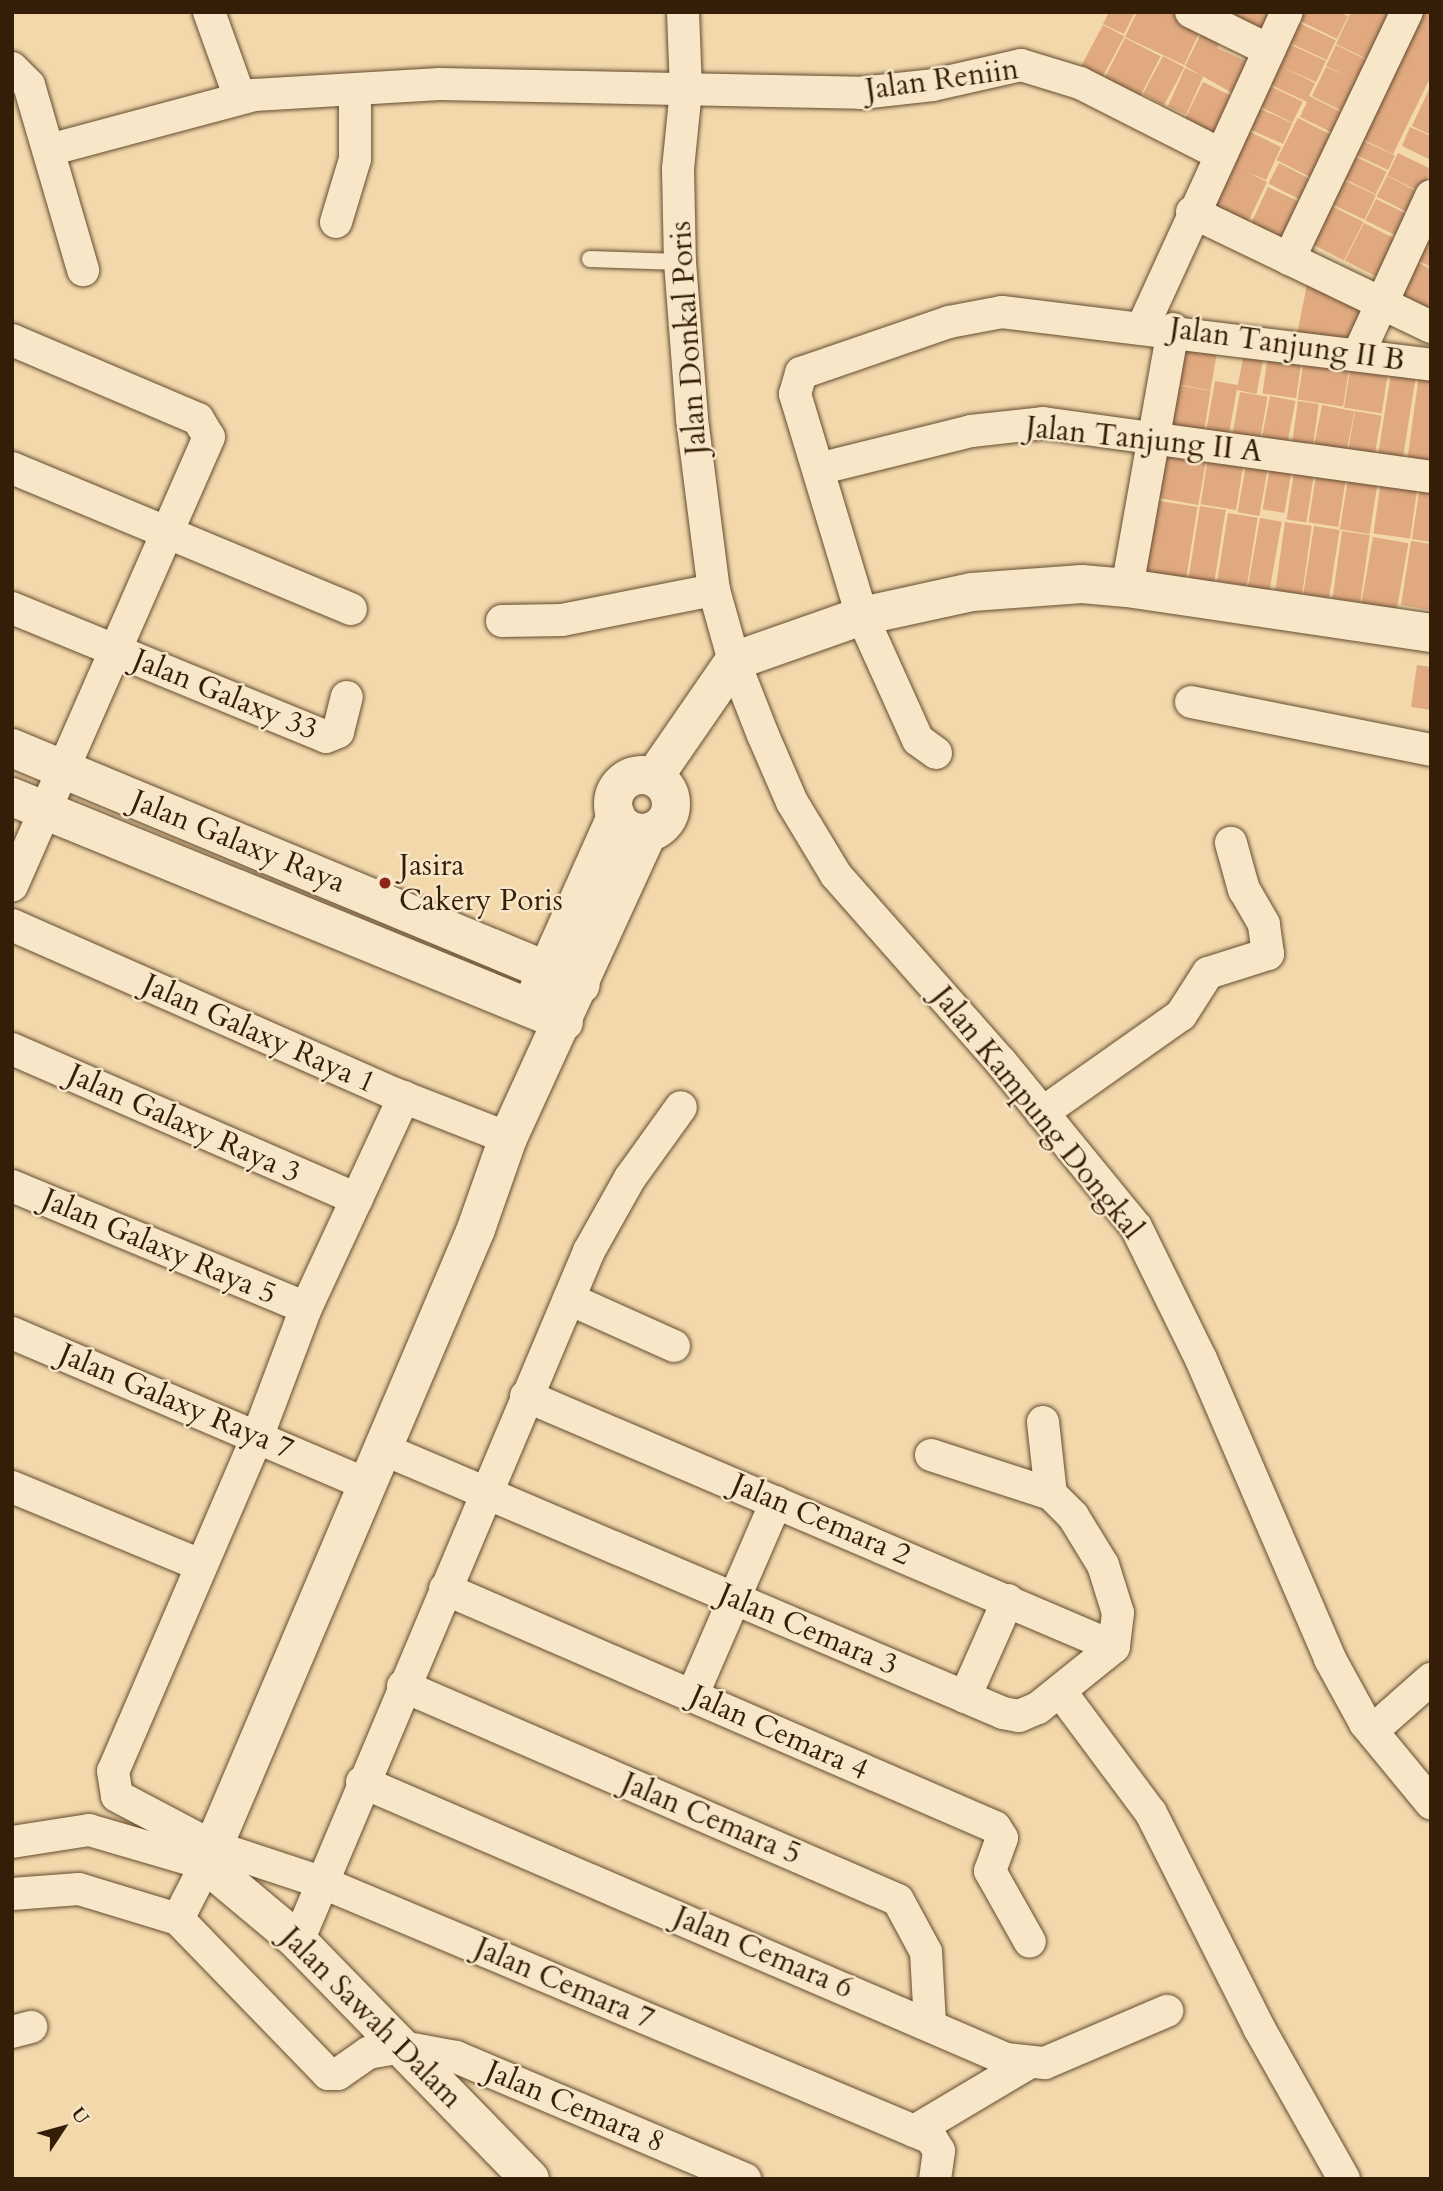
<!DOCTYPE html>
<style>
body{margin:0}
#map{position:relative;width:1443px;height:2191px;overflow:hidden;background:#f2d8ab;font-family:Cardo,serif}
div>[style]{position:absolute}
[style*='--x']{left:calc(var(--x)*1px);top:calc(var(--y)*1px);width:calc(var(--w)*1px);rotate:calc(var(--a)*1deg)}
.building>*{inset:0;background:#e0a980;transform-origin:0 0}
.roads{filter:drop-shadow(0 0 2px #644c30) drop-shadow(0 0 2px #644c30)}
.lane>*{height:16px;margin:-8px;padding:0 8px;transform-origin:8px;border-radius:8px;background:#f7e6c8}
.street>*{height:32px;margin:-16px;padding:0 16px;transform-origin:16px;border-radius:16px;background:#f7e6c8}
.secondary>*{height:38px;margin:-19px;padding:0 19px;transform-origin:19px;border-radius:19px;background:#f7e6c8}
.secondary>.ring{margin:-19px;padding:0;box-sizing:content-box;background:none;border:38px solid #f7e6c8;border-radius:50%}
.dots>*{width:19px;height:19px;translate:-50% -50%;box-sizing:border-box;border:4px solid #f7e6c8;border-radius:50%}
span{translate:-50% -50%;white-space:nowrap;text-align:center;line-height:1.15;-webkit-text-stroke:5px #f7e6c8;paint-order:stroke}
.street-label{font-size:30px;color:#351e07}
.poi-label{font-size:30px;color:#351e07}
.left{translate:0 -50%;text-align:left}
.frame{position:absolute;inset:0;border:14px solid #351e07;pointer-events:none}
.north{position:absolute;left:28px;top:2093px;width:70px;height:70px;-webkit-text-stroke:5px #f7e6c8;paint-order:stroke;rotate:54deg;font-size:19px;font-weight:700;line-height:28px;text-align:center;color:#351e07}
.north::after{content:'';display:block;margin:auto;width:24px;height:32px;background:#351e07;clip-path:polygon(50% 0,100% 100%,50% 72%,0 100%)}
</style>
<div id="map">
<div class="building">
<div style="clip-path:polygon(1109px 12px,1135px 12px,1124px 34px,1103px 24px)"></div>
<div style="clip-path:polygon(1137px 12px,1176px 12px,1200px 31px,1184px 65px,1125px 37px)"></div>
<div style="clip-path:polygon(1236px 12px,1277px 12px,1264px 41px,1231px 25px)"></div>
<div style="clip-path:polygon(1301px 12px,1339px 12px,1348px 16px,1337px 39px,1298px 20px)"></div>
<div style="clip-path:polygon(1351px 12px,1398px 12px,1373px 62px,1336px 44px)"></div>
<div style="clip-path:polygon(1416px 12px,1431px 12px,1431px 76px,1393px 154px,1356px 136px)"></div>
<div style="left:1297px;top:22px;width:43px;height:22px;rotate:25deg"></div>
<div style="left:1103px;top:25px;width:24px;height:52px;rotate:28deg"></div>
<div style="clip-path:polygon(1203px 30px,1222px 39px,1217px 48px,1256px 66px,1241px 98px,1185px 66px)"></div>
<div style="left:1125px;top:38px;width:40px;height:45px;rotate:27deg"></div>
<div style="clip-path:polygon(1287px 43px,1326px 61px,1316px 82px,1280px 66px,1315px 83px,1309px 96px,1347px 115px,1337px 135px,1300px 117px,1307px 102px,1267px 83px)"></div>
<div style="clip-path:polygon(1336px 45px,1373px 63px,1348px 114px,1312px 96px,1326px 67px,1347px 76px,1326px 66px)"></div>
<div style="left:1163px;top:56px;width:24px;height:43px;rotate:28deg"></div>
<div style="left:1185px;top:68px;width:20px;height:42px;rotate:24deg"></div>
<div style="left:1203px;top:82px;width:41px;height:47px;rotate:26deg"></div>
<div style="left:1264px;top:83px;width:43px;height:23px;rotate:26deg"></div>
<div style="clip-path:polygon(1431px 85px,1431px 135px,1412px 126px)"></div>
<div style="left:1254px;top:106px;width:42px;height:23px;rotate:24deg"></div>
<div style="left:1298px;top:118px;width:42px;height:47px;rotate:27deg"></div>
<div style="clip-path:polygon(1410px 127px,1431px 136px,1431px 160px,1402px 146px)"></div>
<div style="clip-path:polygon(1244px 129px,1281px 147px,1266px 180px,1247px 172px,1267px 182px,1247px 224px,1207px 205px,1224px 169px,1232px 172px,1235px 165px,1229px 163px)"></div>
<div style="left:1355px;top:137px;width:44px;height:16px;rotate:25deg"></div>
<div style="left:1348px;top:153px;width:43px;height:25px;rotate:26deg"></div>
<div style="left:1398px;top:153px;width:37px;height:25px;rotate:26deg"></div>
<div style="left:1279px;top:163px;width:40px;height:23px;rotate:27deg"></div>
<div style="left:1387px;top:176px;width:40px;height:23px;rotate:27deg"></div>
<div style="left:1337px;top:177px;width:43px;height:27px;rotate:25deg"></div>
<div style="left:1268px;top:187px;width:42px;height:46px;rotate:25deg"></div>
<div style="left:1376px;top:199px;width:41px;height:24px;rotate:26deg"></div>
<div style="left:1326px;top:203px;width:42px;height:43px;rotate:27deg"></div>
<div style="left:1364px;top:223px;width:42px;height:42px;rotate:27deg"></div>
<div style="clip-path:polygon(1420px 231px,1431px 236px,1431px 267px,1408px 256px)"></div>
<div style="clip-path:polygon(1415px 261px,1431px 269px,1431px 310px,1399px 295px)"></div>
<div style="left:1307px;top:284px;width:58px;height:52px;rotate:11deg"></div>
<div style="left:1180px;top:332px;width:40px;height:52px;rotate:10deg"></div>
<div style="left:1246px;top:343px;width:20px;height:48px;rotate:11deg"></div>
<div style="left:1269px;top:347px;width:34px;height:47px;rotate:8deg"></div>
<div style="left:1305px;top:353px;width:46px;height:47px;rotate:9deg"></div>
<div style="left:1350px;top:370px;width:38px;height:38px;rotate:9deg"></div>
<div style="left:1391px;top:373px;width:25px;height:89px;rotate:9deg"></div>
<div style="clip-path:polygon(1419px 375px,1431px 377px,1431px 465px,1407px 462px)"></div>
<div style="left:1215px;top:381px;width:23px;height:60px;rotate:10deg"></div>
<div style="left:1175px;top:385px;width:36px;height:50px;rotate:9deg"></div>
<div style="left:1240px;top:392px;width:28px;height:53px;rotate:10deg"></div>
<div style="left:1270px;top:396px;width:26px;height:54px;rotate:11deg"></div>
<div style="left:1298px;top:401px;width:21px;height:52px;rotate:8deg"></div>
<div style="left:1322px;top:405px;width:33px;height:53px;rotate:11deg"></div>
<div style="left:1355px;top:411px;width:27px;height:51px;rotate:10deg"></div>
<div style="left:1163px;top:440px;width:46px;height:58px;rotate:10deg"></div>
<div style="left:1209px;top:451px;width:36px;height:54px;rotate:9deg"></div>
<div style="left:1247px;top:459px;width:22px;height:54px;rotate:10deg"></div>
<div style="left:1271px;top:462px;width:22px;height:48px;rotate:10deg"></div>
<div style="left:1295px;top:466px;width:20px;height:54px;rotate:9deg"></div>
<div style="left:1317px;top:469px;width:30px;height:54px;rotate:9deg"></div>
<div style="left:1349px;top:472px;width:30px;height:58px;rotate:9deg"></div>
<div style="left:1381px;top:480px;width:37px;height:54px;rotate:8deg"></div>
<div style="clip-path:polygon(1420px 486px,1431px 487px,1431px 542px,1412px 539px)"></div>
<div style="left:1153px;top:500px;width:45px;height:76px;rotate:9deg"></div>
<div style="left:1200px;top:506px;width:26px;height:76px;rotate:9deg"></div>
<div style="left:1228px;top:513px;width:30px;height:69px;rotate:9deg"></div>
<div style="left:1260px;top:518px;width:22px;height:70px;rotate:10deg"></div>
<div style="left:1285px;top:522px;width:27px;height:69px;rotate:8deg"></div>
<div style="left:1314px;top:526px;width:26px;height:69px;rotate:9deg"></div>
<div style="left:1342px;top:531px;width:28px;height:68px;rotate:8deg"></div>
<div style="left:1373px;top:537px;width:36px;height:67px;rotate:10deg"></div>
<div style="clip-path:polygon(1411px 541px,1431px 544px,1431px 610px,1401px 605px)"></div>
<div style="clip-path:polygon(1417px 665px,1431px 667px,1431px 710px,1411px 707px)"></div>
</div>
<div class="roads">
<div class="lane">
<div style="--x:590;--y:259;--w:90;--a:1.9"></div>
</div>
<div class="street">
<div style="--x:209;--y:12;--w:91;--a:70.2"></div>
<div style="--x:683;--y:12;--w:78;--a:87.8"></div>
<div style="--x:686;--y:90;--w:79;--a:95.8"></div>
<div style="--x:678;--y:169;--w:93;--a:88.8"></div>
<div style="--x:680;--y:262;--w:157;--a:85.6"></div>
<div style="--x:692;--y:419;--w:172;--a:82.7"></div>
<div style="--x:714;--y:590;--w:74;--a:74.3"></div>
<div style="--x:734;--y:661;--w:79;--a:68.6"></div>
<div style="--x:763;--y:735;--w:73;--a:66.6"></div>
<div style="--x:792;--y:802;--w:85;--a:58.9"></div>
<div style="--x:836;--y:875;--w:249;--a:48.6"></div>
<div style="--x:1001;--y:1062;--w:213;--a:50.7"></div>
<div style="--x:1136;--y:1227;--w:147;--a:63.8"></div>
<div style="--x:1201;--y:1359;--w:327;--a:66.7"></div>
<div style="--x:1330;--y:1659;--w:73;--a:61.3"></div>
<div style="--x:1365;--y:1723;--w:104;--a:50.5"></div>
<div style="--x:1191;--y:12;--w:87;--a:26"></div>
<div style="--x:12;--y:68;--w:24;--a:45"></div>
<div style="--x:29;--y:85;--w:193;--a:73.7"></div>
<div style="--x:49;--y:150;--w:212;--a:-15"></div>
<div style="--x:254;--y:95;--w:186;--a:-3.4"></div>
<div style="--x:440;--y:84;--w:421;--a:1.2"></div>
<div style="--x:861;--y:93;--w:72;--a:-6.3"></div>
<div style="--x:933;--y:85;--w:90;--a:-12.8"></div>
<div style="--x:1021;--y:65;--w:62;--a:17"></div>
<div style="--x:1080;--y:83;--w:157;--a:26.9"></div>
<div style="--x:1192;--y:212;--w:265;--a:25.7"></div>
<div style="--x:336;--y:222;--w:66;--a:-73.2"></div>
<div style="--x:355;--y:159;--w:69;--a:-90"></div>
<div style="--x:1289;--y:259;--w:274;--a:-64.5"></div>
<div style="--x:1143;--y:326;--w:345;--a:-65.4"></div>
<div style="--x:12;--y:340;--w:202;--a:23"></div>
<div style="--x:198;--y:419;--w:21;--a:59"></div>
<div style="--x:209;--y:437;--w:490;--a:113.7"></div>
<div style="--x:1358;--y:355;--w:175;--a:-65.3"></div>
<div style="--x:12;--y:468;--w:367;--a:22.6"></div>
<div style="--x:818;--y:469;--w:158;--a:-13.9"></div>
<div style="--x:971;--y:431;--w:72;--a:-6.3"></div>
<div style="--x:1043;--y:423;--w:392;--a:7.9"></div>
<div style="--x:1127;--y:588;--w:263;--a:-79.9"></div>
<div style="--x:12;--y:608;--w:339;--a:22.3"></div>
<div style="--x:326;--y:737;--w:13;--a:-23"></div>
<div style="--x:338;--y:732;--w:36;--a:-76"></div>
<div style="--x:502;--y:621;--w:60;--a:-1"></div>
<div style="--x:562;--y:620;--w:155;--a:-11.2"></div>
<div style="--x:1191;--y:702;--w:245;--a:11.3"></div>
<div style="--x:936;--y:753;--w:22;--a:-144"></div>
<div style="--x:918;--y:740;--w:136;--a:-114.3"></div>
<div style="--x:862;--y:616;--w:232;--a:-106.8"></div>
<div style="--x:795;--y:394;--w:22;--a:-74"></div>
<div style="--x:801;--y:373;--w:157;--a:-19"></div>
<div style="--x:949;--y:322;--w:54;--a:-10.7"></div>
<div style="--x:1002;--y:312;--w:432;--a:7"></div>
<div style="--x:12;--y:925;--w:419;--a:23.8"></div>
<div style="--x:395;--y:1094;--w:121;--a:21.3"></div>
<div style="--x:12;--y:1049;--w:376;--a:23.5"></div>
<div style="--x:404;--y:1097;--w:233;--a:114.9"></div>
<div style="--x:306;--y:1308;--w:136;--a:110.7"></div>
<div style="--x:258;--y:1435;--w:366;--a:113.3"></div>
<div style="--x:113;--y:1771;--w:25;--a:81"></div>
<div style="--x:117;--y:1796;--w:107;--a:27.8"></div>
<div style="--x:212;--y:1846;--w:115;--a:18.3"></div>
<div style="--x:321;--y:1882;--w:662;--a:22.77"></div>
<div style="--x:931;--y:2138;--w:15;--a:58"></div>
<div style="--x:939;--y:2151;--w:28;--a:98"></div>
<div style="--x:1042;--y:1113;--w:170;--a:-35.2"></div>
<div style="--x:1181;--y:1015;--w:50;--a:-57.3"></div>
<div style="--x:1208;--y:973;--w:63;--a:-17.6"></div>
<div style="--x:1268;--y:954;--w:30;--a:-98"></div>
<div style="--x:1264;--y:924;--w:39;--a:-120"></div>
<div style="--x:1244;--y:890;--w:49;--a:-105.5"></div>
<div style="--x:12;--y:1186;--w:318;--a:22.5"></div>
<div style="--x:569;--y:1299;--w:115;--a:24.1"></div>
<div style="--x:12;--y:1333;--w:388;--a:23.1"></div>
<div style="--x:526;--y:1396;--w:639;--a:23.12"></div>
<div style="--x:1043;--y:1422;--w:72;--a:83.7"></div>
<div style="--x:1051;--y:1494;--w:31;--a:45"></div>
<div style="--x:1073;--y:1516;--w:57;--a:58.5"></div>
<div style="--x:1103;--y:1565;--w:50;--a:72.6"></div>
<div style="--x:1118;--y:1613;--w:34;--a:97"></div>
<div style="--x:383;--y:1449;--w:674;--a:23.06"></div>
<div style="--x:1003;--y:1713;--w:16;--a:11"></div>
<div style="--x:1019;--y:1716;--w:21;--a:-23"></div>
<div style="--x:1038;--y:1708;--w:97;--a:-38.8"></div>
<div style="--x:931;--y:1455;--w:126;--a:18"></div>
<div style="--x:12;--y:1487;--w:204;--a:22.5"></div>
<div style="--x:445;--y:1589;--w:599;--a:23.4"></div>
<div style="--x:995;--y:1827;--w:13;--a:58"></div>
<div style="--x:1002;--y:1838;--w:35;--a:110"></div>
<div style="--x:990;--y:1871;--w:81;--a:60.6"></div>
<div style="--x:403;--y:1686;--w:539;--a:23.38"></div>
<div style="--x:898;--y:1900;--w:59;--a:61.7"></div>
<div style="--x:926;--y:1952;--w:72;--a:86.8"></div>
<div style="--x:1060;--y:1691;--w:152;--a:53.3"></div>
<div style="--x:1151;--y:1813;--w:241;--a:63.3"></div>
<div style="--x:1259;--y:2028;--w:173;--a:60.6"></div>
<div style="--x:693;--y:1694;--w:209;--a:-66.6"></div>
<div style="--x:965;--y:1697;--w:106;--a:-66.1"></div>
<div style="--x:1372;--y:1731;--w:79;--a:-41.4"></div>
<div style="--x:362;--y:1782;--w:701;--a:23.27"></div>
<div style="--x:1006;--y:2059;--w:39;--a:6"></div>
<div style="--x:1045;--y:2063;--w:133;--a:-23.1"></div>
<div style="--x:12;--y:1842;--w:78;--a:-8.9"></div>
<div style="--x:89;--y:1830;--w:122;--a:16.2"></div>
<div style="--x:206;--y:1864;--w:62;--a:117"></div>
<div style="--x:12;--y:1894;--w:67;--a:-4.3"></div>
<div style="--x:79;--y:1889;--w:103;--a:16.9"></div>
<div style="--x:178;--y:1919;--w:216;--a:45.9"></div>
<div style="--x:328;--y:2074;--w:10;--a:0"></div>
<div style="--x:338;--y:2074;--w:37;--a:-35"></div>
<div style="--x:368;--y:2053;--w:35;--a:-10"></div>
<div style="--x:402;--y:2047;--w:55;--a:10.5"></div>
<div style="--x:456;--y:2057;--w:314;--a:22.9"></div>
<div style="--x:298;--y:1941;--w:749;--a:-67.13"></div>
<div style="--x:589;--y:1251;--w:84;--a:-60.7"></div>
<div style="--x:630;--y:1178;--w:87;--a:-54.3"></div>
<div style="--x:12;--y:2032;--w:20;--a:-15"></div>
<div style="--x:914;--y:2131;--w:131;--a:-30.7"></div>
</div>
<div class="secondary">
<div style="--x:12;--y:748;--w:616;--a:22.61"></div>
<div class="ring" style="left:613px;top:775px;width:20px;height:20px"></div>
<div style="--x:654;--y:777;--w:141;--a:-55.4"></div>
<div style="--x:734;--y:661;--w:136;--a:-19.4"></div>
<div style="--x:862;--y:616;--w:113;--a:-12.3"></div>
<div style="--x:972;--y:592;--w:110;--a:-4.2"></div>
<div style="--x:1082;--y:584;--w:45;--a:5.1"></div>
<div style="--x:1127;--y:588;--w:307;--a:8.4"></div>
<div style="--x:12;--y:797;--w:596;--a:22.18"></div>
<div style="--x:537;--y:993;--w:194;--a:-65.9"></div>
<div style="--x:530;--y:2179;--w:332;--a:-134.3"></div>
<div style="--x:298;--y:1941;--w:120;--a:-140.1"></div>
<div style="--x:206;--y:1864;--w:690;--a:-66.96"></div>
<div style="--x:476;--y:1229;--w:96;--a:-70.6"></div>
<div style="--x:508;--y:1138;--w:334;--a:-65.4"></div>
</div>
</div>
<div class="dots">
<div style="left:385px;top:883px;background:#8f2418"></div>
</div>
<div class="street-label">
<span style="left:942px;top:80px;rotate:-8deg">Jalan Reniin</span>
<span style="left:689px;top:338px;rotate:-94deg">Jalan Donkal Poris</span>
<span style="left:1287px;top:345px;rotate:8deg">Jalan Tanjung II B</span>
<span style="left:1144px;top:440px;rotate:6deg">Jalan Tanjung II A</span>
<span style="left:225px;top:695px;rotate:22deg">Jalan Galaxy 33</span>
<span style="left:238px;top:842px;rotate:22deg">Jalan Galaxy Raya</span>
<span style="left:259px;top:1034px;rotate:24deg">Jalan Galaxy Raya 1</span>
<span style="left:1037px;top:1113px;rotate:51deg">Jalan Kampung Dongkal</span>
<span style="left:184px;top:1124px;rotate:24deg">Jalan Galaxy Raya 3</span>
<span style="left:159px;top:1247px;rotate:23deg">Jalan Galaxy Raya 5</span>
<span style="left:176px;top:1402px;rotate:23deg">Jalan Galaxy Raya 7</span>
<span style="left:821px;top:1520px;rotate:23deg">Jalan Cemara 2</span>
<span style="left:808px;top:1630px;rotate:23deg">Jalan Cemara 3</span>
<span style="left:779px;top:1733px;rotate:24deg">Jalan Cemara 4</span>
<span style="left:711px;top:1819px;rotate:23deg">Jalan Cemara 5</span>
<span style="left:763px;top:1953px;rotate:23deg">Jalan Cemara 6</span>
<span style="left:564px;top:1984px;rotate:23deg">Jalan Cemara 7</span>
<span style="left:371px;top:2018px;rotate:45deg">Jalan Sawah Dalam</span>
<span style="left:575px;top:2107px;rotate:23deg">Jalan Cemara 8</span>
</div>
<div class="poi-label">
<span class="left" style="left:399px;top:883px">Jasira<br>Cakery Poris</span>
</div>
<div class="frame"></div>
<div class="north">U</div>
</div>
